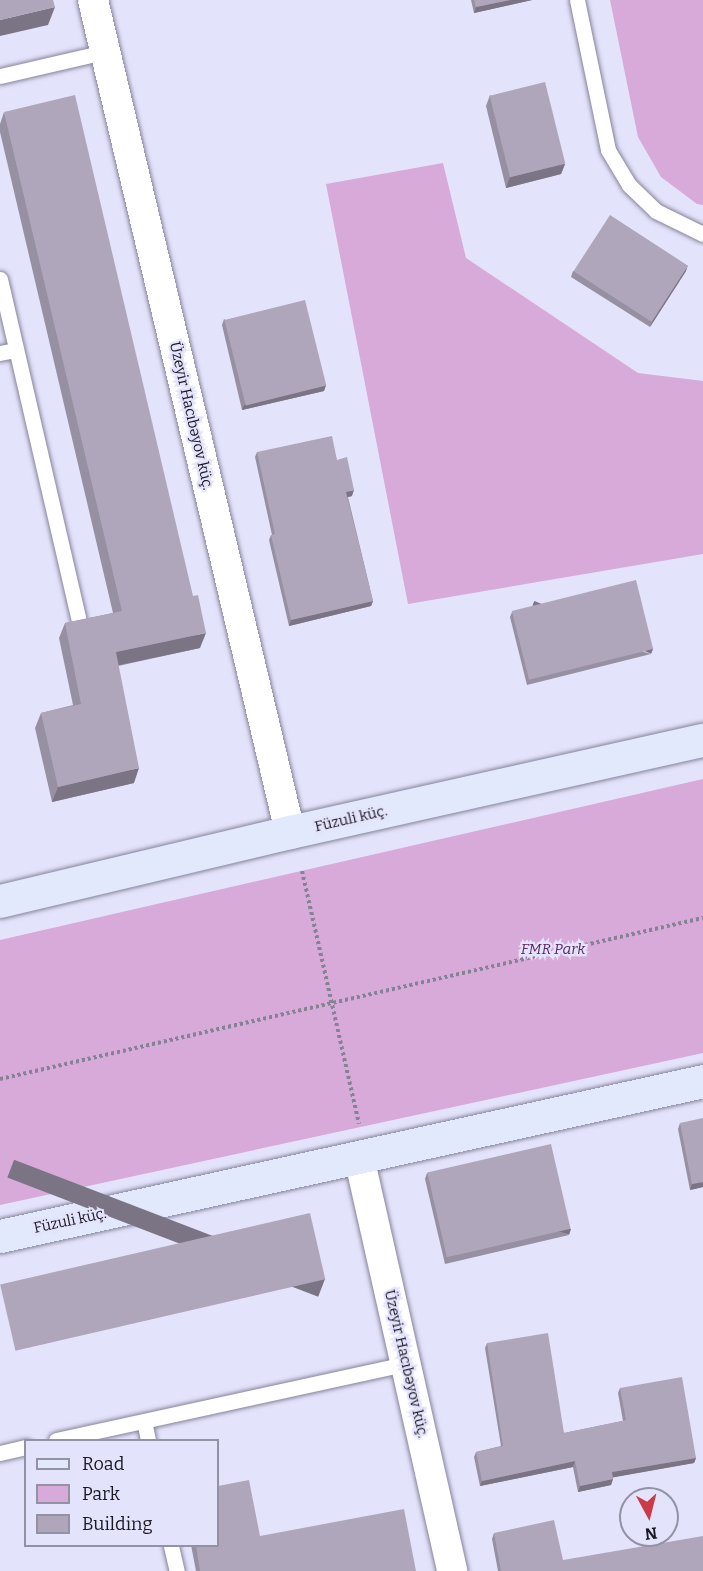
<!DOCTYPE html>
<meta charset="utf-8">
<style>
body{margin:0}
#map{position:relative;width:703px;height:1571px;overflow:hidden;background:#e4e3fc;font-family:Bitter,serif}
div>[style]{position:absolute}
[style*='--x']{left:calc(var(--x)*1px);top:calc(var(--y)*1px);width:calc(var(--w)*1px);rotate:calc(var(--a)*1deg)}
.green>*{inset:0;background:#d7aad9}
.path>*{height:4px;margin-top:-2px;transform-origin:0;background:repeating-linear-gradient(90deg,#848395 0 3px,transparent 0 6px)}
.roads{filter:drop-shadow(0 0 2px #85849a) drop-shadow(0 0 2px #85849a)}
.lane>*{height:15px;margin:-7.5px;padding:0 7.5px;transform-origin:7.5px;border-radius:7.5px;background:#fff}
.street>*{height:30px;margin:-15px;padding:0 15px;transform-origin:15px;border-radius:15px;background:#fff}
.secondary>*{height:33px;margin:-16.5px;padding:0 16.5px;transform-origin:16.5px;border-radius:16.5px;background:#e2e9fd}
.wall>*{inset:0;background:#978fa2}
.shaded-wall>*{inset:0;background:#7b7484;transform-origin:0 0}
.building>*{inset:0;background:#b0a6bc;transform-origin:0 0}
span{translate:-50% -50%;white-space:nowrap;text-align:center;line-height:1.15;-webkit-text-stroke:4.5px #e4e3fc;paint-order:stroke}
.street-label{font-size:15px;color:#1a1922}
.park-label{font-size:15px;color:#5e2662;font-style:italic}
.legend{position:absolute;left:24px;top:1439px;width:195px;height:108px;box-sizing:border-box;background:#e4e3fc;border:2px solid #9392a5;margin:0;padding:8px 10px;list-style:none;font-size:18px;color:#1a1922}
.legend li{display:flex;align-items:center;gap:12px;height:30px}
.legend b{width:30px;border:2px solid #9392a5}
.north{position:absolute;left:619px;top:1487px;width:60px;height:60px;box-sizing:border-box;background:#e4e3fc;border:2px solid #9392a5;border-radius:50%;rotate:173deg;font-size:16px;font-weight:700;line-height:24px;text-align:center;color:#1a1922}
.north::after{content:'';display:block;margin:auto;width:21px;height:27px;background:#ca3a47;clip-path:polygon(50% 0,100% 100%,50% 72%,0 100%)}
</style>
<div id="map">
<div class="green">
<div style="clip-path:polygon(610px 0,703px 0,703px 205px,697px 204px,661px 177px,638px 137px)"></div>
<div style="clip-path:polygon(443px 163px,466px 258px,638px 373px,703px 381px,703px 554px,408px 604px,326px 184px)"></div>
<div style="clip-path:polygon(703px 779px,703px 1053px,0 1205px,0 940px)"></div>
</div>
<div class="path">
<div style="--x:302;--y:871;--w:259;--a:77.3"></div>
<div style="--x:0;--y:1079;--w:721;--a:-12.9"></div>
</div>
<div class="roads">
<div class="lane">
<div style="--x:577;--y:0;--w:153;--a:78.3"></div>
<div style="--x:608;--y:150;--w:41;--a:59"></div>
<div style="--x:629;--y:185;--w:37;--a:44"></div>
<div style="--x:656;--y:211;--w:52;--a:26.1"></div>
<div style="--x:0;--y:76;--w:107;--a:-13"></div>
<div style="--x:0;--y:279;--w:352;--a:77"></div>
<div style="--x:0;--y:353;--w:16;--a:-11"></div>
<div style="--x:144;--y:1421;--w:19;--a:78"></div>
<div style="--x:56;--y:1440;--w:358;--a:-12.3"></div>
<div style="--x:0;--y:1453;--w:27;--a:-13"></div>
<div style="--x:171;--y:1546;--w:26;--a:77"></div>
</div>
<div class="street">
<div style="--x:93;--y:0;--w:855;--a:76.68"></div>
<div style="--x:359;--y:1157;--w:424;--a:77.3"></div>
</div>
<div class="secondary">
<div style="--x:0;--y:901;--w:298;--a:-13.4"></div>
<div style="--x:290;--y:832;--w:423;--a:-12.6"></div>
<div style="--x:0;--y:1236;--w:720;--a:-12.43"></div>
</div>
</div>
<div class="wall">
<div style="clip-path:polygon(471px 0,532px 0,474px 13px)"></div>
<div style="clip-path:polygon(490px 95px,565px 164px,561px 174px,506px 188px,486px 106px)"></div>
<div style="clip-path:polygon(4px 112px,200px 648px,118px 666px,134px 783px,52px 802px,35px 728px,41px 713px,73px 705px,59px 638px,65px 623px,113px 613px,0 132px,0 124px)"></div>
<div style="clip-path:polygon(573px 271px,686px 271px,650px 327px,571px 277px)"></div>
<div style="clip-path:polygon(224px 319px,326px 385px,324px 391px,242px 410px,222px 325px)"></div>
<div style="clip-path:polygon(257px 452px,337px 460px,352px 496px,348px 497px,373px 601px,371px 606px,289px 626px,269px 540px,271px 535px,272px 535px,255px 457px)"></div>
<div style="clip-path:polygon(512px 612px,651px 654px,527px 685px,510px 617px)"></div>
<div style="clip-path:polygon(680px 1123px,703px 1187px,690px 1190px,678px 1129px)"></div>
<div style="clip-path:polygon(427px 1173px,569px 1235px,445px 1264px,425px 1179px)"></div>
<div style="clip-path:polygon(487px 1343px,564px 1433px,623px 1421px,618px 1393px,620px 1388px,696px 1458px,694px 1463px,613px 1477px,613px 1479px,611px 1485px,578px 1492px,573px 1467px,480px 1486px,474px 1457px,476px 1452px,501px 1446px,485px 1348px)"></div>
<div style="clip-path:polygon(494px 1533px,563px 1560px,703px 1571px,498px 1571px,492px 1539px)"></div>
<div style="clip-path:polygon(260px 1536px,416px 1571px,196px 1571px,191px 1545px,218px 1545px)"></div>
</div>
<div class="shaded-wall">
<div style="clip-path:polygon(510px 0,532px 0,474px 13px,476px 7px)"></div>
<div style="clip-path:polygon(55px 7px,48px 25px,0 36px,0 20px)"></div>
<div style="clip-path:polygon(565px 164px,561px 174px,506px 188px,510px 177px)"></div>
<div style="clip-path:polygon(688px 265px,686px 271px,650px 327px,652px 322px)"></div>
<div style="clip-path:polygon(326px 385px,324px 391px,242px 410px,244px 405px)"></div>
<div style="clip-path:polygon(354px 490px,352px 496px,344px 498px,346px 492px)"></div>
<div style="clip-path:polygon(373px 601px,371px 606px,289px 626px,291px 620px)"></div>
<div style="clip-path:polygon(206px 633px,200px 648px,110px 667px,116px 652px)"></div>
<div style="left:653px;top:649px;width:5px;height:128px;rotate:112deg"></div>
<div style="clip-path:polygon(139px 768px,134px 783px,52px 802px,58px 787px)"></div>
<div style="clip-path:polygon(703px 1182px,703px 1187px,690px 1190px,692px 1184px)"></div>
<div style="left:571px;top:1229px;width:6px;height:127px;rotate:108deg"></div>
<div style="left:325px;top:1279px;width:19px;height:333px;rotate:111deg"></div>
<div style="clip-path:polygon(696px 1458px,694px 1463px,610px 1478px,612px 1472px)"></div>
<div style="clip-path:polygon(575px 1461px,573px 1467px,480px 1486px,482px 1481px)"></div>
<div style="clip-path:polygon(613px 1479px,611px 1485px,578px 1492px,580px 1486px)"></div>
</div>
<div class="building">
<div style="clip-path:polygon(0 0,53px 0,55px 7px,0 20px)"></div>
<div style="clip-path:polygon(474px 0,510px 0,476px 7px)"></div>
<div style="left:545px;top:82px;width:84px;height:57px;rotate:76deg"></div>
<div style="clip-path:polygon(75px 95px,193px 596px,198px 595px,206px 633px,116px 652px,139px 768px,58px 787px,41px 713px,81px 704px,65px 623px,122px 611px,4px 112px)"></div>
<div style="left:610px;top:215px;width:93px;height:67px;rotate:33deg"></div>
<div style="left:305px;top:300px;width:88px;height:83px;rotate:76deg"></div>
<div style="clip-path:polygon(332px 436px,337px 460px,347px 457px,354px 490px,346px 492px,373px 601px,291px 620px,271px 535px,275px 534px,257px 452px)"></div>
<div style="left:636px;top:580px;width:71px;height:128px;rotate:76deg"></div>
<div style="clip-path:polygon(703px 1118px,703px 1182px,692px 1184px,680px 1123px)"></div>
<div style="left:551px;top:1144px;width:87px;height:127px;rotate:77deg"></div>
<div style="left:310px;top:1213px;width:68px;height:318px;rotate:77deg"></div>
<div style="clip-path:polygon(548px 1333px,564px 1433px,626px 1420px,620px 1388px,682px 1377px,696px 1458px,612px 1472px,613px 1479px,580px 1486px,575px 1461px,482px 1481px,476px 1452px,503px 1446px,487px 1343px)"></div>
<div style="clip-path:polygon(249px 1480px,260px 1536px,404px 1509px,416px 1571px,200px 1571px,196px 1545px,218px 1545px,218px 1486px)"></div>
<div style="clip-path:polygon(554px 1520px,563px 1560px,703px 1536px,703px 1571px,501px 1571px,494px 1533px)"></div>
</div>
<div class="street-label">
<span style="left:191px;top:416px;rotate:77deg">Üzeyir Hacıbəyov küç.</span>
<span style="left:351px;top:819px;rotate:-13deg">Füzuli küç.</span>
<span style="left:70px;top:1221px;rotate:-12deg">Füzuli küç.</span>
<span style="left:406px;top:1364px;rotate:77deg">Üzeyir Hacıbəyov küç.</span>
</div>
<div class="park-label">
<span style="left:553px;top:950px">FMR Park</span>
</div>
<ul class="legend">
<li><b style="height:8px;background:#e2e9fd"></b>Road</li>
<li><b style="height:16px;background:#d7aad9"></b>Park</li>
<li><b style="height:16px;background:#b0a6bc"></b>Building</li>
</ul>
<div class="north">N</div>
</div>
